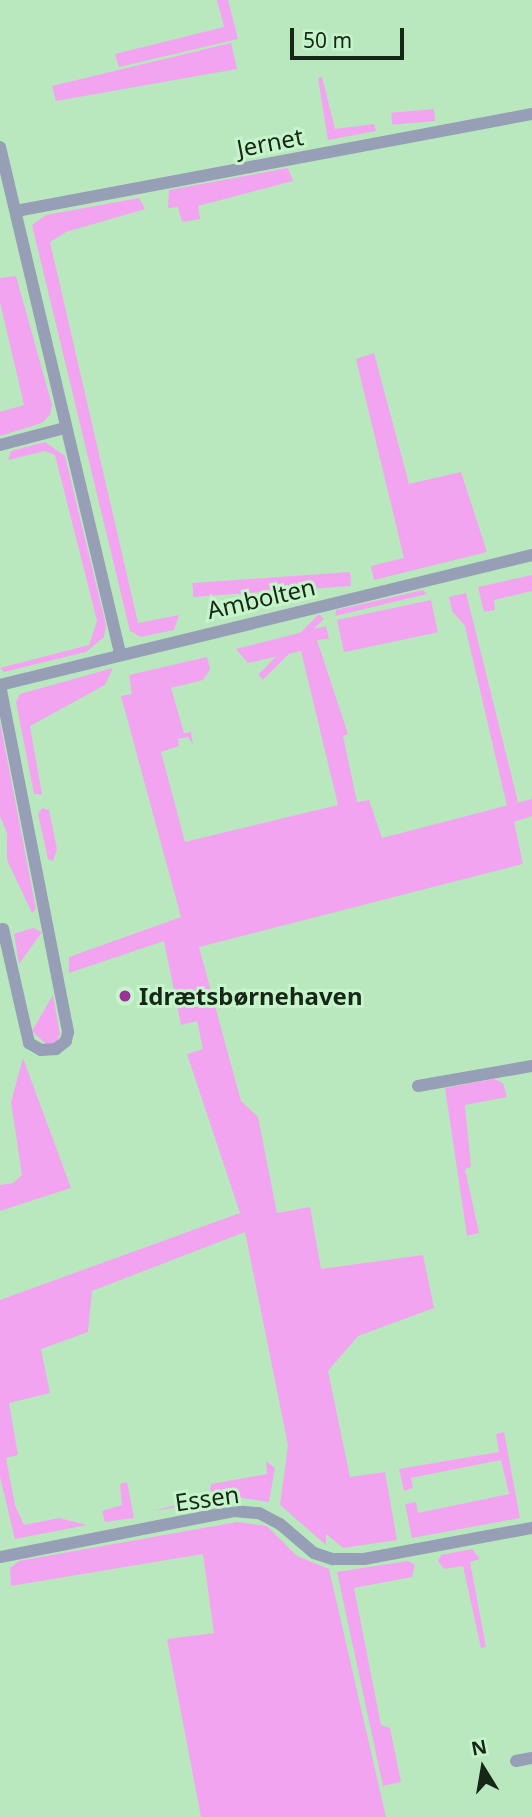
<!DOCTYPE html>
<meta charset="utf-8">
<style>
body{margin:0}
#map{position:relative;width:532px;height:1817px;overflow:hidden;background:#bae8be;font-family:"Noto Sans",sans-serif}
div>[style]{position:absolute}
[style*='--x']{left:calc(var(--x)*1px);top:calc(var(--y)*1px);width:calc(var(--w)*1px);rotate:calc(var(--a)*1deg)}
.green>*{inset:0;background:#f3a4f1;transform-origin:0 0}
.minor>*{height:12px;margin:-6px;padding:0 6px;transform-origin:6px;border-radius:6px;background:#969fb5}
.dots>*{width:19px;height:19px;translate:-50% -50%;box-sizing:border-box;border:4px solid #c7f5cb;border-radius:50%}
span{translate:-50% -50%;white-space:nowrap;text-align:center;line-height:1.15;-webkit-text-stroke:6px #c7f5cb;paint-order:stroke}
.street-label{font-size:24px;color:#162718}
.poi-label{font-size:24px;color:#162718;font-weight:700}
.left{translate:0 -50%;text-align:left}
.north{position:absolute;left:448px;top:1733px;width:70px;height:70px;-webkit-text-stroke:5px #c7f5cb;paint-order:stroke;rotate:349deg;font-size:19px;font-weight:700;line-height:28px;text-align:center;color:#162718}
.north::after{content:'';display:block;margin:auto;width:24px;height:32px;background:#162718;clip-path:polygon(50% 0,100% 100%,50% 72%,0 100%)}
.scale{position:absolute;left:290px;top:28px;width:114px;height:32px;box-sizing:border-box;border:4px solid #162718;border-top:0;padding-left:9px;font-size:21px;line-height:24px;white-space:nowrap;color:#162718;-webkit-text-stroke:5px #c7f5cb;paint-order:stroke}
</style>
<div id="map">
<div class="green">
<div style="clip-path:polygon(217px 0,228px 0,238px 39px,119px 67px,115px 54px,224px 27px)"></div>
<div style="clip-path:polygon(231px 43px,237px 69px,56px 101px,52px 86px)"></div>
<div style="clip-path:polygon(322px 77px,335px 129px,374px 124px,376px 131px,328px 140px,318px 78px)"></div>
<div style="left:434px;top:109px;width:12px;height:43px;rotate:85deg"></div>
<div style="clip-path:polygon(288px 168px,293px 181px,198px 206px,200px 219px,182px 222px,178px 207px,168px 208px,169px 190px)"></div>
<div style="clip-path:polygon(139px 198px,145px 209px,66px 232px,50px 242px,138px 623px,179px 615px,174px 630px,141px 637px,130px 631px,32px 225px,46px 215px)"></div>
<div style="clip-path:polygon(16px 276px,52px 405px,50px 415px,42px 423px,0 436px,0 412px,24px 405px,0 302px,0 278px)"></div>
<div style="clip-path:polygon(374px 353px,409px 484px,461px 472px,487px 552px,374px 580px,371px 566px,404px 558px,356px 359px)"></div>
<div style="clip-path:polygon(45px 442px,65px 456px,106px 625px,104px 637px,86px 652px,4px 672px,0 668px,89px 645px,97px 621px,55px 455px,45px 451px,8px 460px,11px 451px)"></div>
<div style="left:350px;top:572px;width:14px;height:158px;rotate:86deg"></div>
<div style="clip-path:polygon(532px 575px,532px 591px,494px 600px,495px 610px,484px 612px,478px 587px)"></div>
<div style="clip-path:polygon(423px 590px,427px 594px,335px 616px,336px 610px)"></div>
<div style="clip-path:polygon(466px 593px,518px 802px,507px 806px,465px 626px,452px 611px,449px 597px)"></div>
<div style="left:431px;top:600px;width:33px;height:96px;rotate:78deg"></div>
<div style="left:319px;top:614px;width:7px;height:86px;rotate:45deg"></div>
<div style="clip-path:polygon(326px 626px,329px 639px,317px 640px,348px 734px,343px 736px,357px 802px,369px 800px,382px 838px,532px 799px,532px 816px,514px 822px,523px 864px,199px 947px,241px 1101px,258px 1117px,277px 1213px,310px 1207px,321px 1269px,423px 1255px,434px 1308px,358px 1336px,328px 1371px,350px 1477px,385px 1472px,397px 1540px,343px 1548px,326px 1534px,326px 1545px,280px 1505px,288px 1445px,245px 1232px,92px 1291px,88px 1332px,41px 1349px,50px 1393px,9px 1403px,18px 1455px,6px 1458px,15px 1505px,24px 1525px,59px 1518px,87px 1525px,15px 1539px,0 1477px,0 1300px,240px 1213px,187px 1054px,203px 1049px,197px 1021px,181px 1025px,164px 941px,69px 973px,69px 957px,181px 917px,121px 696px,132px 694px,129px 675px,207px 657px,210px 669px,203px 680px,171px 688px,184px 733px,191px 732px,193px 745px,188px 737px,178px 739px,179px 746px,161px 752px,185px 842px,338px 805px,301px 651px,248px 663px,236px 649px)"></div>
<div style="clip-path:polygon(113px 668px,105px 685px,30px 726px,42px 795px,34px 794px,16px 702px,20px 694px)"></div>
<div style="clip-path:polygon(0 722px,36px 909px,32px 913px,7px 860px,7px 833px,0 816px)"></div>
<div style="clip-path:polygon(42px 808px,49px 810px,57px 849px,53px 861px,48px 859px,38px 814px)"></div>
<div style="clip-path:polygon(33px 928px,42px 932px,19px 964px,14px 934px)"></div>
<div style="clip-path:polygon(53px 995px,60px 1034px,55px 1045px,48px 1046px,32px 1031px)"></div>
<div style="clip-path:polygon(23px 1058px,71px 1188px,0 1211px,0 1185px,13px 1183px,22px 1175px,11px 1102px)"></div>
<div style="clip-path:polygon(494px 1079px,503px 1083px,507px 1097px,465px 1105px,471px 1167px,465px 1169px,479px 1233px,467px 1236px,445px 1088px)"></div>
<div style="clip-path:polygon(504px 1432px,520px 1518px,412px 1538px,405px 1504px,416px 1502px,418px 1513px,509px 1494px,501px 1460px,411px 1478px,413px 1488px,404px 1491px,399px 1469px,499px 1452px,496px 1434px)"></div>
<div style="clip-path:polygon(266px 1461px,275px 1468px,269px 1502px,236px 1497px,153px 1511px,210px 1496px,211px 1484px,267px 1474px)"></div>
<div style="clip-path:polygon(127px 1482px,134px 1518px,105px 1522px,102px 1511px,122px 1505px,120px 1484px)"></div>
<div style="clip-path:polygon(237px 1522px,267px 1526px,297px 1556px,329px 1569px,386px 1817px,201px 1817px,167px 1639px,214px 1633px,203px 1554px,11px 1586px,10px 1568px,19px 1561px)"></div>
<div style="clip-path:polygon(472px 1549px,480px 1559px,470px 1562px,486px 1647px,481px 1648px,463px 1566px,444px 1569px,438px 1561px,441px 1555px)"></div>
<div style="clip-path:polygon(408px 1561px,415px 1565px,412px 1577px,354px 1588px,381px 1725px,390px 1728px,401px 1782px,383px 1786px,337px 1572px)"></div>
</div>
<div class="minor">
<div style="--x:0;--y:147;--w:520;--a:76.66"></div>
<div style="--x:16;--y:211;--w:525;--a:-10.65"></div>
<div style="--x:0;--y:445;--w:67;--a:-14.7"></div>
<div style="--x:0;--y:685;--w:548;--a:-13.73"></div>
<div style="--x:0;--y:685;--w:354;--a:78.9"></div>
<div style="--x:68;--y:1032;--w:9;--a:103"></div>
<div style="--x:66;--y:1041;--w:13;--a:141"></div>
<div style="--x:56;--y:1049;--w:15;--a:176"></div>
<div style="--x:41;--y:1050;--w:14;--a:-150"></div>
<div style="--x:29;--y:1043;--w:117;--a:-102.8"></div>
<div style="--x:418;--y:1086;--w:116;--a:-10"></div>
<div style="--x:0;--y:1557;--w:238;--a:-11.1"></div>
<div style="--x:234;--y:1511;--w:25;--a:5"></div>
<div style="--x:259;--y:1513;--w:24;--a:28"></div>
<div style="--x:280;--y:1524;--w:45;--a:40.5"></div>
<div style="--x:314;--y:1553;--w:20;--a:18"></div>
<div style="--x:333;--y:1559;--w:31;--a:0"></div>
<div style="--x:364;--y:1559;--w:171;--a:-10.5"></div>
<div style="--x:516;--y:1761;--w:16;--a:-11"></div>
</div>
<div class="dots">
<div style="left:125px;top:996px;background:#983398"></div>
</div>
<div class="street-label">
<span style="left:270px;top:142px;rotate:-11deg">Jernet</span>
<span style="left:261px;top:598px;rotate:-13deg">Ambolten</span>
<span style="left:207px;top:1498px;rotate:-8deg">Essen</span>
</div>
<div class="poi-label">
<span class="left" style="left:139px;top:996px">Idrætsbørnehaven</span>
</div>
<div class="north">N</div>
<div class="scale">50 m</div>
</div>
